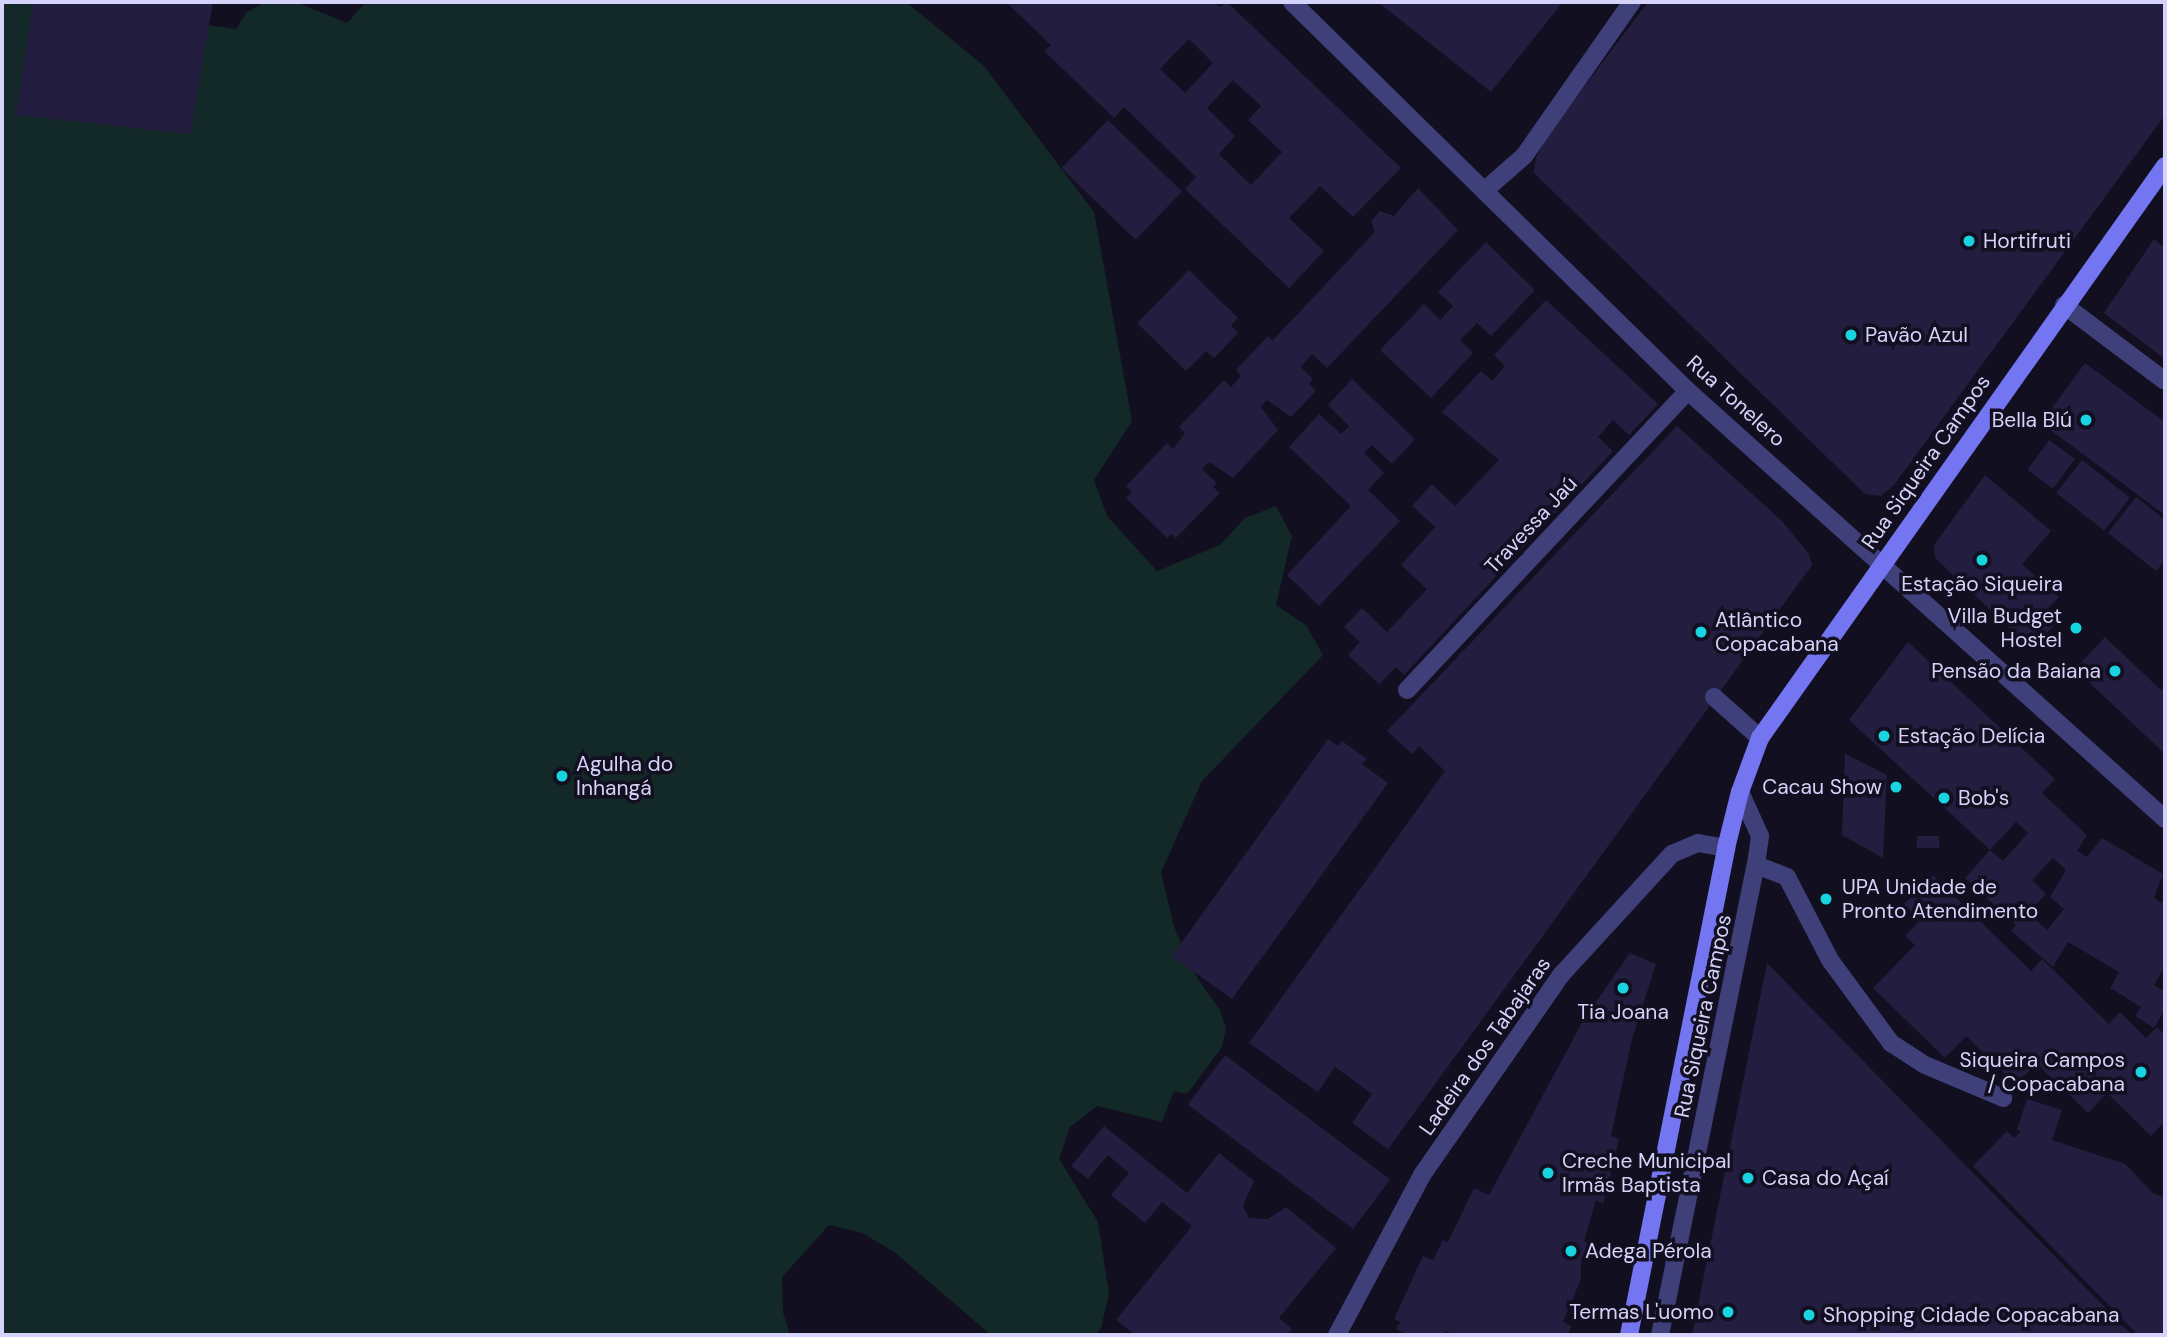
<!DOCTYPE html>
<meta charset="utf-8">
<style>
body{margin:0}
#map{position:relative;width:2167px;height:1337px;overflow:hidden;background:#120f20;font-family:"DM Sans",sans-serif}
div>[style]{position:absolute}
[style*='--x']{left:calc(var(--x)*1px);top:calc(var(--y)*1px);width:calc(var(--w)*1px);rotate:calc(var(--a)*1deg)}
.green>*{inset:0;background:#132927}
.building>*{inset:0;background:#231d3f;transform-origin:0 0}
.service>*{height:18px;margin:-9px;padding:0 9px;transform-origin:9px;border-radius:9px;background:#3f3f7a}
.minor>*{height:18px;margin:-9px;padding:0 9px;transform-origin:9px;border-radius:9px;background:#3f3f7a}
.tertiary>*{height:18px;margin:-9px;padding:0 9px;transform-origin:9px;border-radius:9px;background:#3f3f7a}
.secondary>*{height:18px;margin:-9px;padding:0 9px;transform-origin:9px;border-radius:9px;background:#7475f0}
.dots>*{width:19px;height:19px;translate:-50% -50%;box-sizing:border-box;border:4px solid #120f20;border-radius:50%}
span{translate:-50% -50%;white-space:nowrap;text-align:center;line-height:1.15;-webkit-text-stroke:7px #120f20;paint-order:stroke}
.poi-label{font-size:21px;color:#d6d3fa}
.left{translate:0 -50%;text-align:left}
.right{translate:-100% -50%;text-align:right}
.street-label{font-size:21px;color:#d6d3fa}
.frame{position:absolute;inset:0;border:4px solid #d6d3fa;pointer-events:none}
</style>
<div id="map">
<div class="green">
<div style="clip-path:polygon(2px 2px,120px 2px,153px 18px,236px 29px,247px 12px,267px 2px,296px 2px,347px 23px,366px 2px,906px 2px,984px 66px,1094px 212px,1132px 421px,1094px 480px,1107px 516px,1157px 571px,1220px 545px,1245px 518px,1276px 506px,1292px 536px,1276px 605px,1306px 625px,1323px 655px,1202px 781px,1161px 872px,1174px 927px,1198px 979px,1220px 1010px,1226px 1028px,1222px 1047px,1187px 1094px,1174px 1091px,1162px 1122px,1097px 1106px,1070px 1127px,1059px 1159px,1098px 1222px,1109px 1294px,1101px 1328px,1095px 1335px,991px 1335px,893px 1251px,862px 1233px,829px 1225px,782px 1277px,783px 1312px,790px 1335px,2px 1335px)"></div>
</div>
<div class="building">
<div style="clip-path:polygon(33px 2px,213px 2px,190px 134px,16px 115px)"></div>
<div style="clip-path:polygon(evenodd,1006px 2px,1214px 2px,1219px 7px,1227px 2px,1401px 168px,1353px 217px,1320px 186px,1289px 218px,1324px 251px,1289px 288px,1185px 189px,1196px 177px,1124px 107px,1114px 118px,1044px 51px,1051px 45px,1006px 2px,1189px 39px,1213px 63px,1185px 93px,1160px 69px,1189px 39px,1006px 2px,1233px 80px,1261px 106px,1248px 120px,1282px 152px,1251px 185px,1219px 154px,1235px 136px,1207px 108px,1233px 80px)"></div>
<div style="clip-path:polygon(1378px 2px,1563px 2px,1491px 92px)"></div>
<div style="clip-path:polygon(1648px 2px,2165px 2px,2165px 115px,1894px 485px,1881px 496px,1865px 494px,1534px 173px,1536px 157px,1549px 133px)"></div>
<div style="left:1108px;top:120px;width:103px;height:67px;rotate:44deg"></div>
<div style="clip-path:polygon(1418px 188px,1458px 230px,1327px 368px,1312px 354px,1301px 367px,1313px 379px,1309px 384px,1316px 391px,1291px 417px,1267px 400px,1261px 407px,1278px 430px,1233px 478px,1209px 462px,1202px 469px,1217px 483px,1213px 487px,1220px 493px,1176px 538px,1171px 534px,1167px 538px,1126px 498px,1132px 492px,1126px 486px,1167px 443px,1173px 449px,1185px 433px,1179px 427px,1224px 380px,1231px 387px,1241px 376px,1236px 370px,1268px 336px,1272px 341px,1375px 232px,1371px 221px,1380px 211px,1394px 216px)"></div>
<div style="clip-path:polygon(2154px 239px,2165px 248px,2165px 359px,2104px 313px)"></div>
<div style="clip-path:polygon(1486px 242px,1535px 290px,1491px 336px,1477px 323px,1460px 340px,1473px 353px,1431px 398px,1380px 350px,1424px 304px,1440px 320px,1453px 306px,1438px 292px)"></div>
<div style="clip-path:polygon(1189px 270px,1238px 318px,1231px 326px,1238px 333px,1214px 358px,1206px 351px,1186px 371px,1137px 323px)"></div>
<div style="clip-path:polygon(1546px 300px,1658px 404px,1629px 435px,1613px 420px,1598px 437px,1613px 451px,1404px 675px,1396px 667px,1379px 684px,1348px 655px,1360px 642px,1344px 627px,1362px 608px,1387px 632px,1427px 589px,1401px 565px,1435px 527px,1412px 506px,1432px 484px,1455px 506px,1499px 460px,1442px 412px,1481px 371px,1492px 381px,1505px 366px,1494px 355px)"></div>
<div style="clip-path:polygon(2085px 363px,2165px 422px,2165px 515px,2041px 423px)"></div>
<div style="clip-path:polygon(1352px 379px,1415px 439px,1392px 464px,1372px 445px,1364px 453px,1384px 473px,1368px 490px,1400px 521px,1319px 606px,1287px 575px,1351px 506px,1289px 447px,1319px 414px,1341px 434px,1349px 426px,1328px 405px)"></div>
<div style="clip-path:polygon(1677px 426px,1782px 521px,1809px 554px,1812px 565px,1388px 1149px,1352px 1123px,1372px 1094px,1335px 1067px,1318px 1092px,1249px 1043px,1445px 771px,1419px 746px,1412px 754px,1387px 731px)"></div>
<div style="left:2049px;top:440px;width:32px;height:37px;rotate:36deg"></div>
<div style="left:2082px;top:460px;width:61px;height:42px;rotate:38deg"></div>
<div style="clip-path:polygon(1985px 475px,2051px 531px,2022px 564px,2059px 597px,2045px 611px,2057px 622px,2032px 649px,1935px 558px,1934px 545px)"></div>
<div style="clip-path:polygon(2136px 497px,2165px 520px,2165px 560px,2156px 571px,2108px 533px)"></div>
<div style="clip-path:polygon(2105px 637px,2161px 690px,2165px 686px,2165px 754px,2075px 669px)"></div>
<div style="clip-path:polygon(evenodd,1908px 642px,2055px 779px,2042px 793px,2087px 835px,2077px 851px,2087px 857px,2102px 838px,2163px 874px,2154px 898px,2161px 903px,2165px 896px,2165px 966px,2154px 985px,2165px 992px,2165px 1009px,2154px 1028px,2135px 1016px,2141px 1007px,2110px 988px,2119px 972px,2068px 942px,2053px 967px,2011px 931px,2016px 925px,1965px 878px,1990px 850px,2003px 861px,2028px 833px,2016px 822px,1990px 850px,1849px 720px,1908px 642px,2053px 858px,2066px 870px,2050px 897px,2064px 909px,2047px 930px,2028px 913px,2046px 894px,2032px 880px,2053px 858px)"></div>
<div style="clip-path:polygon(1328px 739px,1338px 746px,1342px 741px,1367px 759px,1362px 764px,1388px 783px,1232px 999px,1172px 956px)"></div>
<div style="clip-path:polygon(1845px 754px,1887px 775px,1883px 858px,1842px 835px)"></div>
<div style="left:1939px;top:836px;width:12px;height:22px;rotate:90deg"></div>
<div style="clip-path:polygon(1933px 875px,2031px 971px,2042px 959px,2109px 1024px,2120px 1012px,2146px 1038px,2157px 1027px,2165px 1035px,2165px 1121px,2151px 1136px,2107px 1093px,2088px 1113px,2036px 1063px,2016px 1085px,1966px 1036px,1945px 1058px,1873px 988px,1915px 945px,1905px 936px,1920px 920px,1904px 904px)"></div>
<div style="clip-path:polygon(1630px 953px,1656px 964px,1632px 1039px,1611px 1136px,1619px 1139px,1603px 1204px,1596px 1200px,1584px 1241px,1590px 1244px,1581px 1262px,1581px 1279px,1563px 1322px,1572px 1326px,1567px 1335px,1455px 1335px,1445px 1331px,1443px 1335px,1409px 1335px,1396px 1329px,1400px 1322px,1394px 1319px,1423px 1256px,1433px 1260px,1443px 1240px,1448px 1242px,1474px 1188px,1489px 1195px,1584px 1019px)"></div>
<div style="clip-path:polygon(1767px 963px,2132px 1335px,1692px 1335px)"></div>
<div style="left:1225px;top:1055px;width:207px;height:62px;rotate:37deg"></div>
<div style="clip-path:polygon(2027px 1099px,2062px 1110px,2052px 1140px,2125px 1164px,2153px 1193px,2165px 1198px,2165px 1335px,2138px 1335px,1973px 1166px,2007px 1131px,2014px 1138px,2021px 1131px,2017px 1130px)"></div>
<div style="clip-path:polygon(1104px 1126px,1187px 1193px,1219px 1153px,1254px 1181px,1243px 1206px,1249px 1218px,1268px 1219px,1286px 1207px,1336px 1248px,1279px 1318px,1292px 1329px,1287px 1335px,1135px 1335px,1116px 1320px,1192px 1226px,1162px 1202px,1145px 1223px,1111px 1195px,1129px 1173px,1108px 1155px,1088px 1179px,1071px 1166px)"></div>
</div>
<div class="service">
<div style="--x:1714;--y:697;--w:62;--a:41.7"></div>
<div style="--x:1756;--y:865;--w:33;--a:21"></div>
<div style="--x:1787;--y:877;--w:93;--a:62.6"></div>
<div style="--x:1830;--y:960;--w:103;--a:53.7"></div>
<div style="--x:1891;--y:1043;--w:40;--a:32.9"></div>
<div style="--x:1925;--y:1065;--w:85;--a:22.9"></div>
<div style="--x:1660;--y:1335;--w:480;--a:-78.5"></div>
<div style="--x:1756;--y:865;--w:29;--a:-82"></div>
<div style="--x:1760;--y:836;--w:48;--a:-114.4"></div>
</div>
<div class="minor">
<div style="--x:1484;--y:191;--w:53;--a:-41.2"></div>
<div style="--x:1524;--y:156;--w:188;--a:-55"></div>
<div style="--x:2064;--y:305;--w:126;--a:37"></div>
<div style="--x:1407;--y:690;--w:410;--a:-46.8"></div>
<div style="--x:1337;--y:1335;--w:181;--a:-62"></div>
<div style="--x:1422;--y:1175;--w:244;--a:-55.2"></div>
<div style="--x:1561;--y:975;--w:164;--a:-47.5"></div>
<div style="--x:1672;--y:854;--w:28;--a:-23"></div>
<div style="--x:1698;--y:843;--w:28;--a:10"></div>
</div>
<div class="tertiary">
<div style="--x:1292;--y:2;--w:555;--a:44.49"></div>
<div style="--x:1688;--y:391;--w:641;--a:41.9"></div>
</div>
<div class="secondary">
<div style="--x:1629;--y:1335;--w:497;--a:-78.7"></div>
<div style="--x:1726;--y:848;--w:58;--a:-76"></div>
<div style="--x:1740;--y:792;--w:58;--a:-69.7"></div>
<div style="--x:1760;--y:738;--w:701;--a:-54.7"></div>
</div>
<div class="dots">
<div style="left:1969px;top:241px;background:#18d4e1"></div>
<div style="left:1851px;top:335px;background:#18d4e1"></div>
<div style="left:2086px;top:420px;background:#18d4e1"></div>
<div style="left:1982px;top:560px;background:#18d4e1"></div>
<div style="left:2076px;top:628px;background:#18d4e1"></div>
<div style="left:1701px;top:632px;background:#18d4e1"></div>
<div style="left:2115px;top:671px;background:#18d4e1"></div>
<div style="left:1884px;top:736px;background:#18d4e1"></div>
<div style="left:562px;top:776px;background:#18d4e1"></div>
<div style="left:1896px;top:787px;background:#18d4e1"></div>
<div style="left:1944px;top:798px;background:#18d4e1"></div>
<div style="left:1826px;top:899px;background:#18d4e1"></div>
<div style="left:1623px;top:988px;background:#18d4e1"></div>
<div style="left:2141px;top:1072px;background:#18d4e1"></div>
<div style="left:1548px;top:1173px;background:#18d4e1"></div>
<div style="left:1748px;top:1178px;background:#18d4e1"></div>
<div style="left:1571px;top:1251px;background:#18d4e1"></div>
<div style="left:1728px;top:1312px;background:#18d4e1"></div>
<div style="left:1809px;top:1315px;background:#18d4e1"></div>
</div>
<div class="poi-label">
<span class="left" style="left:1983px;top:241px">Hortifruti</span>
<span class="left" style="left:1865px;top:335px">Pavão Azul</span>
<span class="right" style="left:2072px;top:420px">Bella Blú</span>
<span style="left:1982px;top:584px">Estação Siqueira</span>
<span class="right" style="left:2062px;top:628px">Villa Budget<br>Hostel</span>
<span class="left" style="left:1715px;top:632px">Atlântico<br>Copacabana</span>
<span class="right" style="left:2101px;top:671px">Pensão da Baiana</span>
<span class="left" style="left:1898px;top:736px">Estação Delícia</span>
<span class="left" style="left:576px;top:776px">Agulha do<br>Inhangá</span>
<span class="right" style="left:1882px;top:787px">Cacau Show</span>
<span class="left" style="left:1958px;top:798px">Bob's</span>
<span class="left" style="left:1842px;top:899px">UPA Unidade de<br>Pronto Atendimento</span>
<span style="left:1623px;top:1012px">Tia Joana</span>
<span class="right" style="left:2125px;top:1072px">Siqueira Campos<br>/ Copacabana</span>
<span class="left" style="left:1562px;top:1173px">Creche Municipal<br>Irmãs Baptista</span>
<span class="left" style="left:1762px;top:1178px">Casa do Açaí</span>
<span class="left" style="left:1585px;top:1251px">Adega Pérola</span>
<span class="right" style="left:1714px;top:1312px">Termas L'uomo</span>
<span class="left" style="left:1823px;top:1315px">Shopping Cidade Copacabana</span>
</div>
<div class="street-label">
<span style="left:1736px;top:401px;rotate:42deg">Rua Tonelero</span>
<span style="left:1926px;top:462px;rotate:-55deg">Rua Siqueira Campos</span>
<span style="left:1531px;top:525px;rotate:-47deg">Travessa Jaú</span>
<span style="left:1703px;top:1016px;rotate:-78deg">Rua Siqueira Campos</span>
<span style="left:1485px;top:1046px;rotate:-55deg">Ladeira dos Tabajaras</span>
</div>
<div class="frame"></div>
</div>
